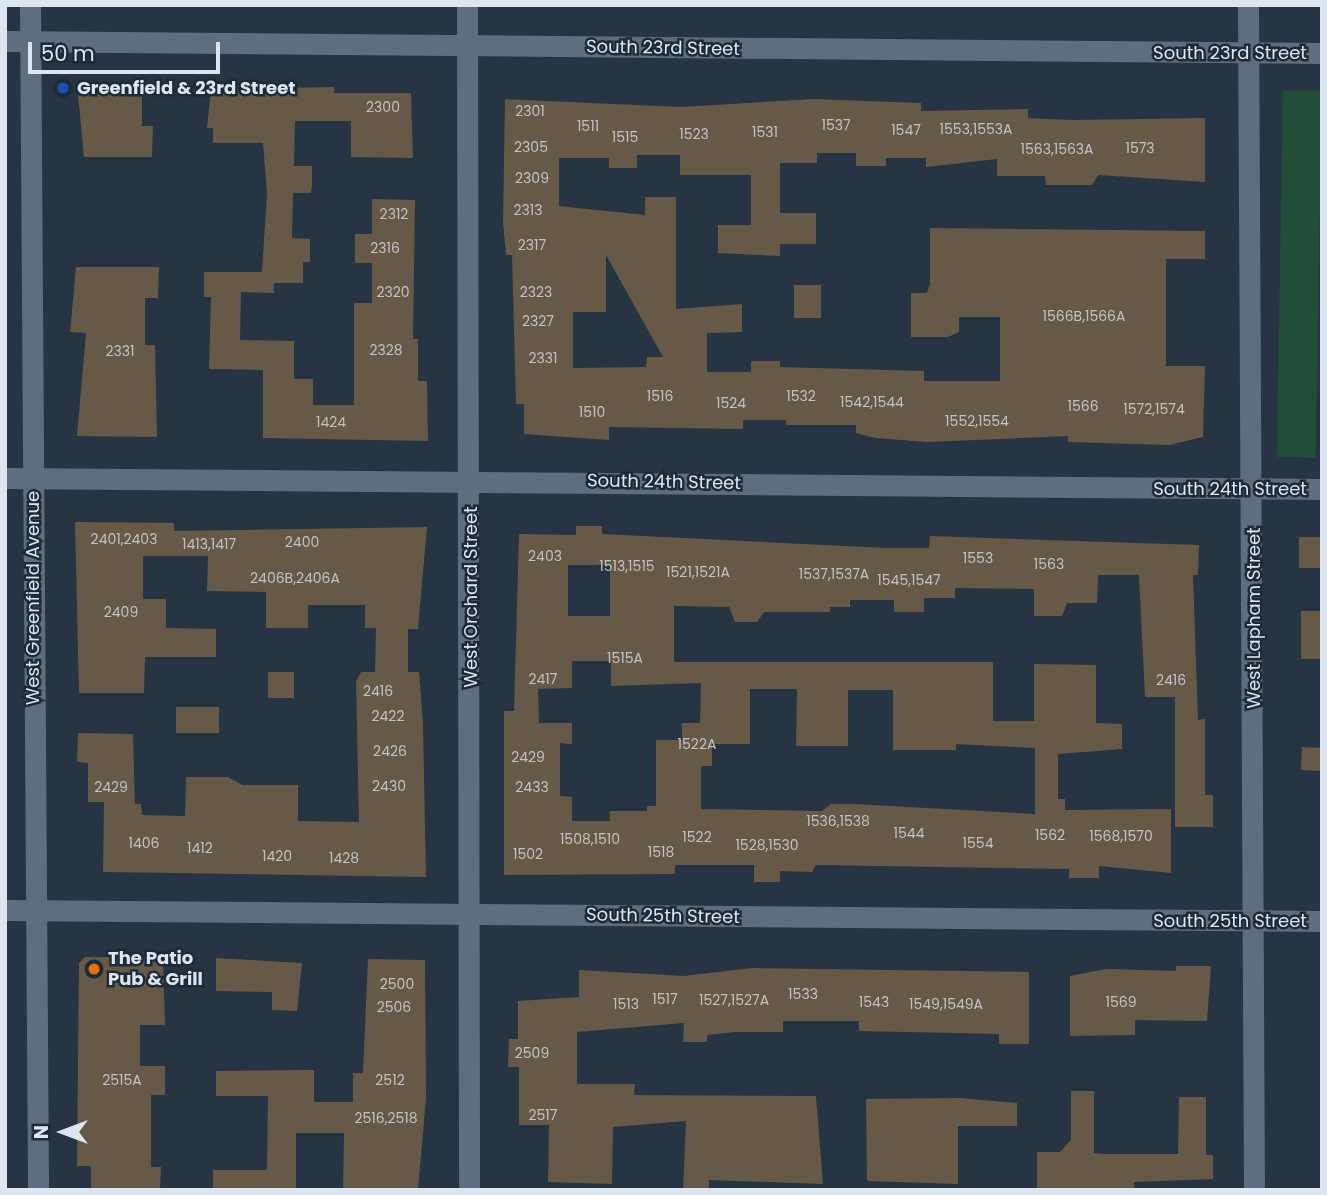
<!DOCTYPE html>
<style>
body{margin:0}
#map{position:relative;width:1327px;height:1195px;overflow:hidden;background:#263443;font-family:Poppins,sans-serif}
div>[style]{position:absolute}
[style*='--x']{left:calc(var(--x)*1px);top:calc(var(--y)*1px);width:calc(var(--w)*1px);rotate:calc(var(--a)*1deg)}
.green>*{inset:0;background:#214d39;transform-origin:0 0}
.building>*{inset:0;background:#675948;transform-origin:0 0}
.minor>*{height:21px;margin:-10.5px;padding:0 10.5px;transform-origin:10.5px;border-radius:10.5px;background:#5e6e7e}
.secondary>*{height:21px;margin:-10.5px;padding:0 10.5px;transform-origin:10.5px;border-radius:10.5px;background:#5e6e7e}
.dots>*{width:19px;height:19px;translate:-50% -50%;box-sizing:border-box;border:4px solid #1d2a38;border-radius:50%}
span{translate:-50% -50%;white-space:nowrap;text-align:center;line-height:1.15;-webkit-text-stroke:5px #1d2a38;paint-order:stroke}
.number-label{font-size:14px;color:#c0c3c6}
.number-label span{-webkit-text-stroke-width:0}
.street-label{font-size:18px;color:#dde6f0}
.poi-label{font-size:18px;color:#dde6f0;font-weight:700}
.left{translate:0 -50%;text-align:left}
.frame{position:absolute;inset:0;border:7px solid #dde6f0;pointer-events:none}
.north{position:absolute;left:28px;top:1097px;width:70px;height:70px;-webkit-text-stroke:5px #1d2a38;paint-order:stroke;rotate:270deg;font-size:19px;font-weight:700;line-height:28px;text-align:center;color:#dde6f0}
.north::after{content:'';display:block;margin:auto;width:24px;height:32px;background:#dde6f0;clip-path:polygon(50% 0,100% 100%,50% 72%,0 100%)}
.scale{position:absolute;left:28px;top:42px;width:192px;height:32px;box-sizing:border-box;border:4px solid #dde6f0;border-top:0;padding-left:9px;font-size:21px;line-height:24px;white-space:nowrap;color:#dde6f0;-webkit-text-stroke:5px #1d2a38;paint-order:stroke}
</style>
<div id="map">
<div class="green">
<div style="left:1283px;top:90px;width:39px;height:367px;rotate:1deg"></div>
</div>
<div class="building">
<div style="clip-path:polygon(77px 84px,142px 85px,142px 126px,153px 126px,152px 157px,84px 157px)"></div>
<div style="clip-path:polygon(334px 87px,334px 93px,411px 93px,413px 158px,351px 157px,351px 121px,295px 121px,294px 166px,312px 166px,312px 186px,311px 193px,293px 193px,292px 238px,310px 239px,310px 262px,303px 262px,303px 283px,274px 283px,274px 293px,241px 292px,240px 340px,294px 341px,294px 379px,313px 379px,313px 405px,354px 405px,354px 303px,372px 303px,372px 263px,355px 263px,355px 234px,372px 234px,372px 199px,415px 200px,413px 339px,418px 339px,418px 381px,427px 381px,428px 441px,263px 438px,263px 370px,209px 369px,211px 297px,204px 297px,204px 272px,262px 272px,267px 193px,263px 143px,213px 143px,213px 128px,207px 128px,211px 89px)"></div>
<div style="clip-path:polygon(evenodd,505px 99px,680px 107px,813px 99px,921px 103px,921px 111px,1028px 109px,1028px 118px,1072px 120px,1205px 118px,1205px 182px,1098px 175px,1092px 185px,1046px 185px,1045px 176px,997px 176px,997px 159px,926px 167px,926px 158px,886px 158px,886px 166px,856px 166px,856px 153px,817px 153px,817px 163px,780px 163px,780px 213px,816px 213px,816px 244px,780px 244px,780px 256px,718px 253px,718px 225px,751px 225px,751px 175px,680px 175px,680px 155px,637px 155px,637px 168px,609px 168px,609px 158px,559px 158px,559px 206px,645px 215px,645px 197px,676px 197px,676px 309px,742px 304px,742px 332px,707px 333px,707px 372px,751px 372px,751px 361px,780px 361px,780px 367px,924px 371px,924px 381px,1000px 381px,1000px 317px,959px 317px,959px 332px,948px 337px,911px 337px,911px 293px,927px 293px,930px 284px,930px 228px,1205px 231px,1205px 259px,1166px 259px,1166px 366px,1205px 366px,1203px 437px,1169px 445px,1068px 442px,1068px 436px,927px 442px,875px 438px,856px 433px,856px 425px,786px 425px,786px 420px,743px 420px,743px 429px,609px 427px,609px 440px,524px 434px,524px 404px,516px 404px,512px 255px,506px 255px,503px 223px,505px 99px,606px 255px,663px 357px,647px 357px,646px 367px,573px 368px,573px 312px,606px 312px,606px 255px)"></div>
<div style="clip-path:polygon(76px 267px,159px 267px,158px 298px,145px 298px,145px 345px,155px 345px,157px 437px,77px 436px,86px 333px,70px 332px)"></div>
<div style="left:794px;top:285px;width:27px;height:33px"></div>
<div style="clip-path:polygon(75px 522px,174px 523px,174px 531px,427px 527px,418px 629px,408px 629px,408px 672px,419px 672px,423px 724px,426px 877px,103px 872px,104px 802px,88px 802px,88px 763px,77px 762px,78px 733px,133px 734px,135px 804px,141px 804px,142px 815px,185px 816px,186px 777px,228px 777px,242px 785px,298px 785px,298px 821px,359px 822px,356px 681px,361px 672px,375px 672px,376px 628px,365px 628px,365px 605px,308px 605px,308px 628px,266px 628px,266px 592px,207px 591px,208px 556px,143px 556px,143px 599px,166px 599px,166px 628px,216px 629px,216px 657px,145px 657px,144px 693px,79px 693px)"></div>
<div style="clip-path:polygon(evenodd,576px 526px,602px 526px,602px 534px,886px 548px,929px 548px,930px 536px,1199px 545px,1198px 575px,1193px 575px,1198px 720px,1205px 719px,1205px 795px,1213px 795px,1213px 827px,1175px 827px,1175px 697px,1145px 697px,1139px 575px,1098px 575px,1097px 603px,1067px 603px,1062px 616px,1034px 616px,1034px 589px,955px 588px,955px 598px,924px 598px,924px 612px,894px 612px,894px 600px,850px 600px,850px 607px,830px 607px,830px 612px,764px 612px,757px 622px,735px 622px,729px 607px,674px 606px,674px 662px,993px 662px,993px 721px,1034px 721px,1034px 664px,1096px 665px,1096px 723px,1122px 724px,1122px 749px,1058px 754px,1058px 799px,1065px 799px,1065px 810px,1171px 809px,1171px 873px,1099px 866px,1099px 878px,1069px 878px,1069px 869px,816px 865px,812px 872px,780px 871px,780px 882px,754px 882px,754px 865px,675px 865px,675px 874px,504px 875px,504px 711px,514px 711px,519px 534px,576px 535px,576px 526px,568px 565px,610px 565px,610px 616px,568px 616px,568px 565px,576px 526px,572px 661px,611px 661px,611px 686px,701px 683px,700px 723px,682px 723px,682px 740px,656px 740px,656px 806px,647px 806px,647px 811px,610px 811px,610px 821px,572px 821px,572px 797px,560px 796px,560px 743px,572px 744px,572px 723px,539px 723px,538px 689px,572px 688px,572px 661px,576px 526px,750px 689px,797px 689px,796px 746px,848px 746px,848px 690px,893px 690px,893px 750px,956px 750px,956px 744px,1035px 748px,1035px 814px,853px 804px,831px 804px,822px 811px,701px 809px,701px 766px,712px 766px,712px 744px,750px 744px,750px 689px)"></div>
<div style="left:1299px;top:537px;width:23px;height:31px"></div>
<div style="left:1301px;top:611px;width:21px;height:48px"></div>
<div style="left:268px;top:672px;width:26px;height:26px"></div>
<div style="left:176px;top:707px;width:43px;height:26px"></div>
<div style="left:1302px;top:747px;width:20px;height:23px;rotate:3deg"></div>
<div style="clip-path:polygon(85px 957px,163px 958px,165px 1025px,140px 1025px,140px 1066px,165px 1066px,165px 1095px,151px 1095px,151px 1167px,161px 1167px,160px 1190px,91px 1190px,91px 1166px,77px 1166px,79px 963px)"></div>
<div style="clip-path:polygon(216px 958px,302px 963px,297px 1011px,272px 1010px,272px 992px,216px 991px)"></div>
<div style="clip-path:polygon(368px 959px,425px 960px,426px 1099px,418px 1190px,343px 1190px,344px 1133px,296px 1133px,296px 1190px,213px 1190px,213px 1170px,267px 1170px,268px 1096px,216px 1096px,216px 1071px,314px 1070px,314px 1102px,353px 1102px,353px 1073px,363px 1073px)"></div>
<div style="clip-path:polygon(1176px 966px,1211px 966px,1207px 1021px,1135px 1020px,1135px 1035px,1070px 1036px,1070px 976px,1106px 969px,1176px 971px)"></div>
<div style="clip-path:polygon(752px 968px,1029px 972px,1029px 1044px,999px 1044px,999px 1034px,859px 1031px,859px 1021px,783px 1021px,783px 1032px,735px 1032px,707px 1035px,707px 1042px,683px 1042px,684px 1023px,577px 1032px,577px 1084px,635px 1084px,634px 1095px,816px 1096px,823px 1184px,709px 1180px,709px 1190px,683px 1190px,686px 1121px,613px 1127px,612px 1184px,548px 1182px,549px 1125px,519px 1125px,519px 1067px,508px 1067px,509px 1039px,518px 1039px,518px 1001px,579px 997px,579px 970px,684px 976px)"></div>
<div style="clip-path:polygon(1071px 1091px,1094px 1091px,1094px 1153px,1103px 1154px,1178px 1154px,1179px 1097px,1206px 1097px,1206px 1155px,1213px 1155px,1213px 1179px,1134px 1182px,1134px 1190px,1037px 1190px,1037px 1152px,1060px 1152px,1071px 1140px)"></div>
<div style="clip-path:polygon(959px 1098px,1017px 1103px,1017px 1126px,958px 1126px,958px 1184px,867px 1181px,866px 1099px)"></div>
</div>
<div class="minor">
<div style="--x:467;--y:5;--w:1185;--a:89.9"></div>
<div style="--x:1248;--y:5;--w:1185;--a:89.71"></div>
<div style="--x:5;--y:41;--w:1317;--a:0.52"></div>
<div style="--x:5;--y:478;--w:1317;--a:0.48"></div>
<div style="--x:5;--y:910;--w:1317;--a:0.48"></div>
</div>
<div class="secondary">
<div style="--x:30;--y:5;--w:1185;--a:89.61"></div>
</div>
<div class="dots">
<div style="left:63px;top:88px;background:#1a4fb4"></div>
<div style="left:94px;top:969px;background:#e8710a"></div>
</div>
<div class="number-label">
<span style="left:383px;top:107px">2300</span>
<span style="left:530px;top:111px">2301</span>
<span style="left:836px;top:125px">1537</span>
<span style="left:588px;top:126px">1511</span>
<span style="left:976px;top:129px">1553,1553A</span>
<span style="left:906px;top:130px">1547</span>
<span style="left:765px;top:132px">1531</span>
<span style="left:694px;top:134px">1523</span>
<span style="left:625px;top:137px">1515</span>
<span style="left:531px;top:147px">2305</span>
<span style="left:1140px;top:148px">1573</span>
<span style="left:1057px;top:149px">1563,1563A</span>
<span style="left:532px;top:178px">2309</span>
<span style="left:528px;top:210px">2313</span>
<span style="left:394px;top:214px">2312</span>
<span style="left:532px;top:245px">2317</span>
<span style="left:385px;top:248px">2316</span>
<span style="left:393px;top:292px">2320</span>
<span style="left:536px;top:292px">2323</span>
<span style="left:1084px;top:316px">1566B,1566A</span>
<span style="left:538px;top:321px">2327</span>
<span style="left:386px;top:350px">2328</span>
<span style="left:120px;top:351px">2331</span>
<span style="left:543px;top:358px">2331</span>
<span style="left:660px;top:396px">1516</span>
<span style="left:801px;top:396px">1532</span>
<span style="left:872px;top:402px">1542,1544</span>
<span style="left:731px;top:403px">1524</span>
<span style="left:1083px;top:406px">1566</span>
<span style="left:1154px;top:409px">1572,1574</span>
<span style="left:592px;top:412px">1510</span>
<span style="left:977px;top:421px">1552,1554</span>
<span style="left:331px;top:422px">1424</span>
<span style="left:124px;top:539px">2401,2403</span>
<span style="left:302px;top:542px">2400</span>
<span style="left:209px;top:544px">1413,1417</span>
<span style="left:545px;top:556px">2403</span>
<span style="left:978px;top:558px">1553</span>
<span style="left:1049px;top:564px">1563</span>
<span style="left:627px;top:566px">1513,1515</span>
<span style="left:698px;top:572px">1521,1521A</span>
<span style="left:834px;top:574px">1537,1537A</span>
<span style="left:295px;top:578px">2406B,2406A</span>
<span style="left:909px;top:580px">1545,1547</span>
<span style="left:121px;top:612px">2409</span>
<span style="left:625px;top:658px">1515A</span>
<span style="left:543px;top:679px">2417</span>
<span style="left:1171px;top:680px">2416</span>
<span style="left:378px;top:691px">2416</span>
<span style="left:388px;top:716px">2422</span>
<span style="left:697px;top:744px">1522A</span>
<span style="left:390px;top:751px">2426</span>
<span style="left:528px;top:757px">2429</span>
<span style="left:389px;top:786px">2430</span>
<span style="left:111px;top:787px">2429</span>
<span style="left:532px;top:787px">2433</span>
<span style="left:838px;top:821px">1536,1538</span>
<span style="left:909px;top:833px">1544</span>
<span style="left:1050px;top:835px">1562</span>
<span style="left:1121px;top:836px">1568,1570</span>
<span style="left:697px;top:837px">1522</span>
<span style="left:590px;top:839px">1508,1510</span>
<span style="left:144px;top:843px">1406</span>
<span style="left:978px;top:843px">1554</span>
<span style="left:767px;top:845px">1528,1530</span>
<span style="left:200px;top:848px">1412</span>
<span style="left:661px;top:852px">1518</span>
<span style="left:528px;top:854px">1502</span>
<span style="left:277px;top:856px">1420</span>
<span style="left:344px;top:858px">1428</span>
<span style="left:397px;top:984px">2500</span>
<span style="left:803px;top:994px">1533</span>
<span style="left:665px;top:999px">1517</span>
<span style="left:734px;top:1000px">1527,1527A</span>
<span style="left:874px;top:1002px">1543</span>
<span style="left:1121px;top:1002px">1569</span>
<span style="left:626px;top:1004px">1513</span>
<span style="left:946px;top:1004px">1549,1549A</span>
<span style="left:394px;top:1007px">2506</span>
<span style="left:532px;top:1053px">2509</span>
<span style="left:122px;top:1080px">2515A</span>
<span style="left:390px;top:1080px">2512</span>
<span style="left:543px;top:1115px">2517</span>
<span style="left:386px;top:1118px">2516,2518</span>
</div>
<div class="street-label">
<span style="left:663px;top:48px;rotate:1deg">South 23rd Street</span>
<span style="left:1230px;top:53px">South 23rd Street</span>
<span style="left:664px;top:482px;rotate:1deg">South 24th Street</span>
<span style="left:1230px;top:489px">South 24th Street</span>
<span style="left:471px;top:597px;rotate:-90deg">West Orchard Street</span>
<span style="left:33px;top:598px;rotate:-90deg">West Greenfield Avenue</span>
<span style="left:1254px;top:618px;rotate:-90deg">West Lapham Street</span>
<span style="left:663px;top:916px;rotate:1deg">South 25th Street</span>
<span style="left:1230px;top:921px">South 25th Street</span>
</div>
<div class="poi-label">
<span class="left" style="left:77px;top:88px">Greenfield &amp; 23rd Street</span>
<span class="left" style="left:108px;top:969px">The Patio<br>Pub &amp; Grill</span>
</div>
<div class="frame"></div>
<div class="north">N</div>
<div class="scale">50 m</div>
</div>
